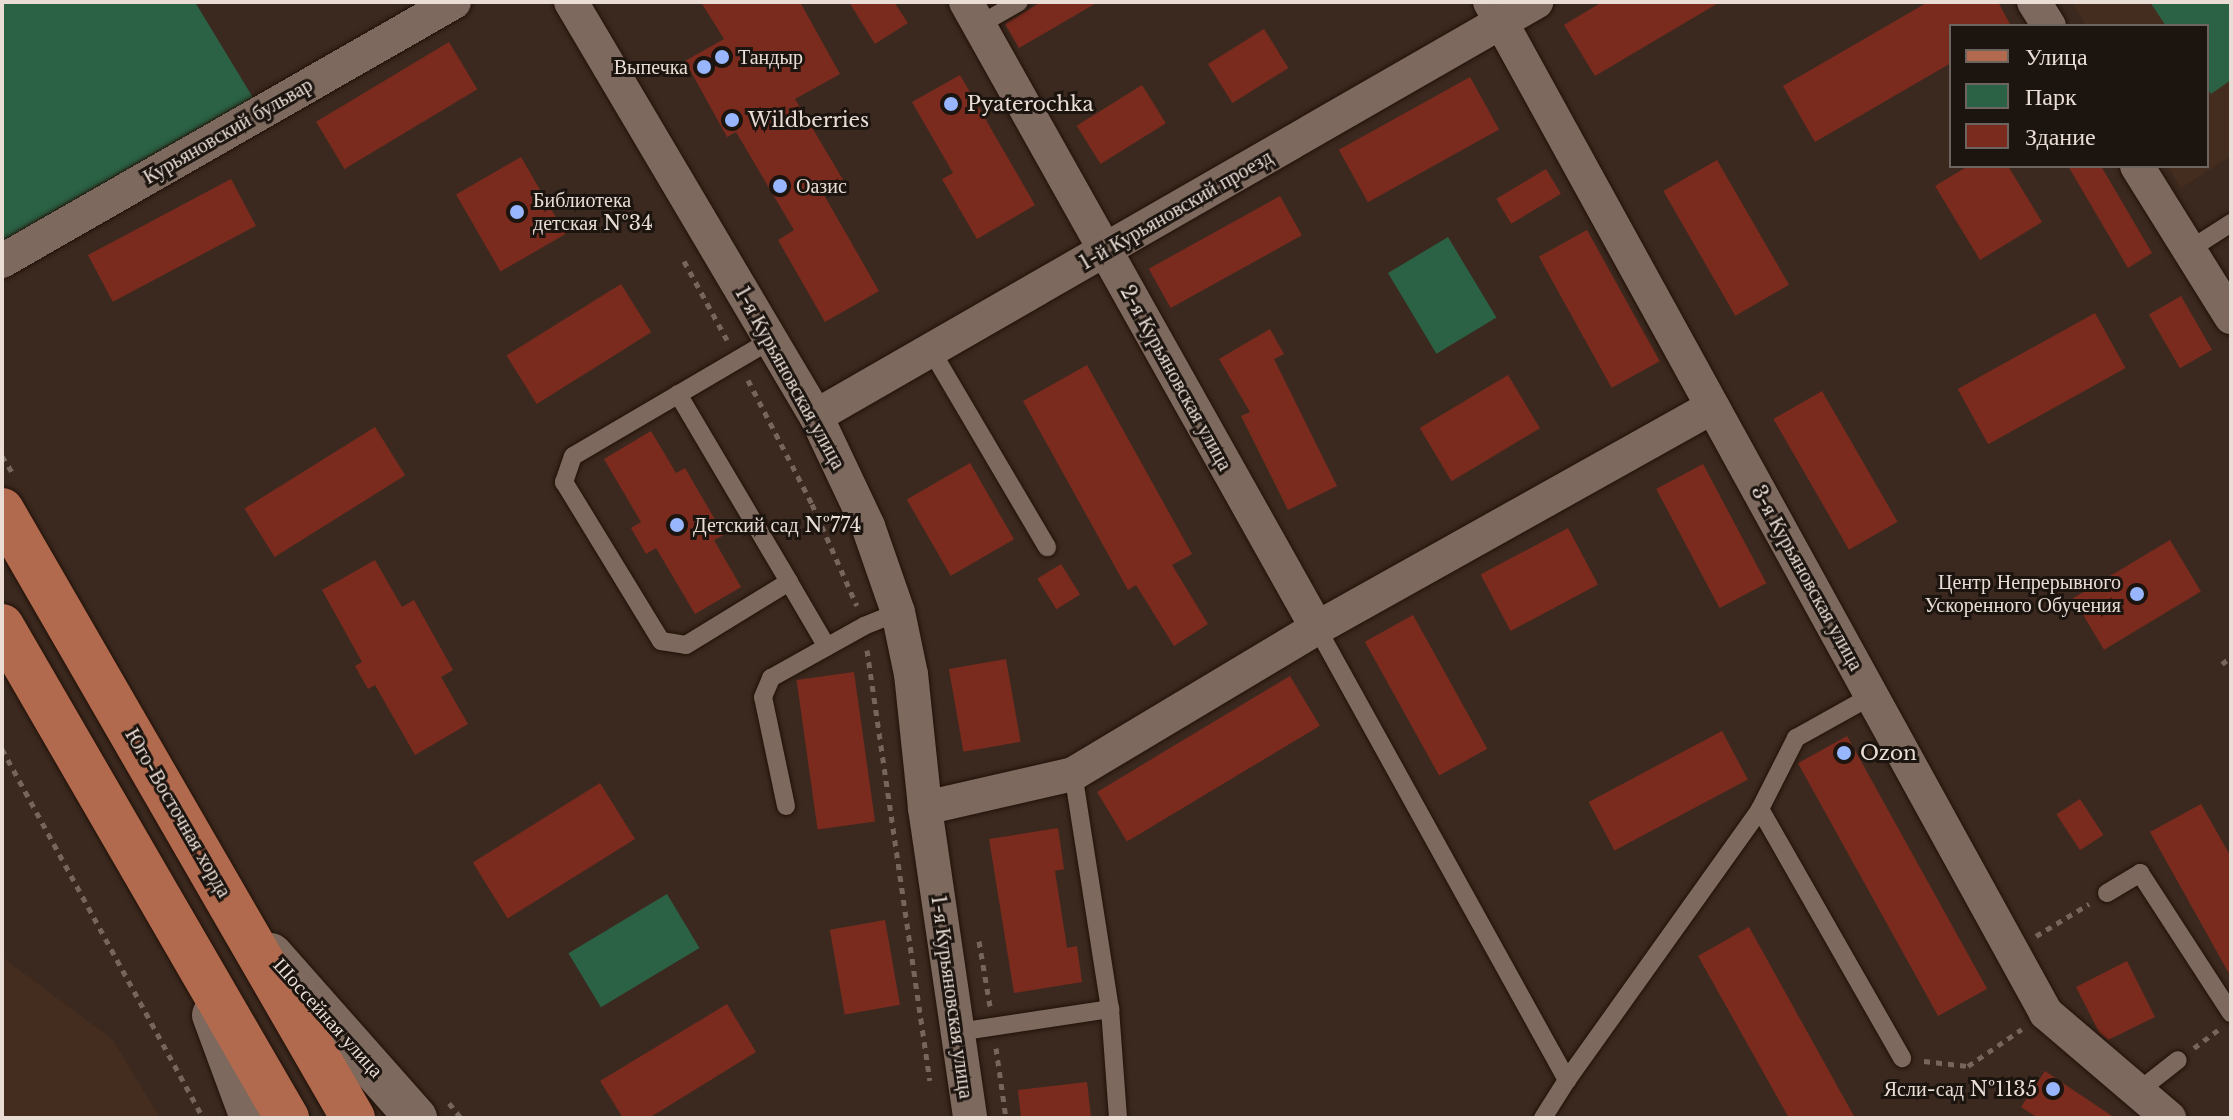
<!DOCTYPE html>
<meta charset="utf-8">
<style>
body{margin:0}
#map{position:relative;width:2233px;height:1120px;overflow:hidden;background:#3b291f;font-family:"Libre Baskerville",serif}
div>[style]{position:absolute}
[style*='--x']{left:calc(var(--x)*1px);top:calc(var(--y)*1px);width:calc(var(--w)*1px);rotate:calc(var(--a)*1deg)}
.built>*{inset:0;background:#442d1e}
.green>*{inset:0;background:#2b6144;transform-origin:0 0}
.building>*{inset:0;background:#7b2b1e;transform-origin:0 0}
.path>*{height:5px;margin-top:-2.5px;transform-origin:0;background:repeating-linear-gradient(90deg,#75655c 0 6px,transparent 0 12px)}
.roads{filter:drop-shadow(0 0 2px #211108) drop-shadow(0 0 2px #211108)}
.service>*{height:18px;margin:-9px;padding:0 9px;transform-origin:9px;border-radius:9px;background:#7d695d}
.minor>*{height:34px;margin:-17px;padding:0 17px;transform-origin:17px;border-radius:17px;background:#7d695d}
.tertiary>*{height:42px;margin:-21px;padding:0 21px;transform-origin:21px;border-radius:21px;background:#7d695d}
.primary>*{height:44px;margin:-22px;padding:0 22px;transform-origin:22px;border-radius:22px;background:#b16a4d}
.dots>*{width:22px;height:22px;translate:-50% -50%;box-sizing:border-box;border:4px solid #1c140f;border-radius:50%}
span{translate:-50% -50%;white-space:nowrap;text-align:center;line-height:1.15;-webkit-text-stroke:6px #1c140f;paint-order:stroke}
.poi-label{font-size:20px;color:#e9ddd6}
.left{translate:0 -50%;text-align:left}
.right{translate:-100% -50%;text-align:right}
.street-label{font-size:20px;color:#e9ddd6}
.frame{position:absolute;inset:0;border:4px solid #e9ddd6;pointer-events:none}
.legend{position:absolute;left:1949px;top:24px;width:260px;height:144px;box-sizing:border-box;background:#1c140f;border:2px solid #6e645f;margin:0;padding:10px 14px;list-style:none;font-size:24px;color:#e9ddd6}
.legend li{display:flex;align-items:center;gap:16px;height:40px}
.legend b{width:40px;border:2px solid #6e645f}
</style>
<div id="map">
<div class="built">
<div style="clip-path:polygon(2072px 2px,2231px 2px,2231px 156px,2181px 188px,2168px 166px,2207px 166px,2207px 26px,2086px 26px)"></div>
<div style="clip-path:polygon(2px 957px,113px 1040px,160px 1118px,2px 1118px)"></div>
</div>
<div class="green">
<div style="clip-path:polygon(2px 2px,195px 2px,255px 101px,2px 253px)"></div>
<div style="clip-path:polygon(2150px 2px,2230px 2px,2231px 80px,2211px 94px,2207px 88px,2207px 26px,2166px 26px)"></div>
<div style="left:1448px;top:237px;width:94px;height:70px;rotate:59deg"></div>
<div style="left:667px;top:894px;width:63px;height:115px;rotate:59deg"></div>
</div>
<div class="building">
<div style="clip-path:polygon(701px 2px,800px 2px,840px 74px,795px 99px,845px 183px,824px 195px,879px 291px,825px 322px,778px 240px,794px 230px,736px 132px,727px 137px,685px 61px,724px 39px)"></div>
<div style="clip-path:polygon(849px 2px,894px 2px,908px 23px,875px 44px)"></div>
<div style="clip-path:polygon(1041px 2px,1098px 2px,1019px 48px,1005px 24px)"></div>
<div style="clip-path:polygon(1602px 2px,1720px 2px,1595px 76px,1564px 25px)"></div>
<div style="clip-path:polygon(1928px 2px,1998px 2px,2011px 26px,1951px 26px,1951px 63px,1815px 142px,1783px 86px)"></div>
<div style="left:1264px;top:29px;width:46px;height:66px;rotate:58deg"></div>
<div style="left:449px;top:42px;width:55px;height:155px;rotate:59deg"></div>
<div style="clip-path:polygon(960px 75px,1035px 205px,977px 239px,942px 179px,953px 173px,912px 102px)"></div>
<div style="left:1470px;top:77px;width:60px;height:150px;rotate:61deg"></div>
<div style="left:1142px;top:85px;width:45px;height:77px;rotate:58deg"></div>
<div style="left:521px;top:157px;width:89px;height:75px;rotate:60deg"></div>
<div style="left:1717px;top:160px;width:144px;height:62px;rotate:60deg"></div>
<div style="clip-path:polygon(1968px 166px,2008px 166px,2042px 222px,1980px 260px,1935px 186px)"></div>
<div style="clip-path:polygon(2068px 166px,2101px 166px,2152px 253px,2128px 268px)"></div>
<div style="left:1546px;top:169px;width:29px;height:58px;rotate:59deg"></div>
<div style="left:231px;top:179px;width:53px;height:162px;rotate:62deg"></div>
<div style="left:1280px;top:196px;width:45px;height:150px;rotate:61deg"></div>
<div style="left:1587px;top:230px;width:150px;height:55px;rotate:61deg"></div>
<div style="left:621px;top:284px;width:57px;height:135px;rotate:58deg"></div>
<div style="left:2181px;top:296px;width:62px;height:37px;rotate:60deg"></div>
<div style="left:2095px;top:313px;width:63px;height:157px;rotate:61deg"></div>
<div style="clip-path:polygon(1270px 329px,1284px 354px,1274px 359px,1337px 486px,1288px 510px,1241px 416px,1250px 412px,1219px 359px)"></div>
<div style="clip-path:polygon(1087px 365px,1192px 554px,1172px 565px,1208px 624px,1174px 646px,1136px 585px,1128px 590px,1023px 401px)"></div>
<div style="left:1508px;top:375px;width:62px;height:103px;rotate:59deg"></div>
<div style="left:1822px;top:391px;width:151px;height:56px;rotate:60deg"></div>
<div style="left:375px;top:427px;width:57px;height:154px;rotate:58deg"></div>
<div style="clip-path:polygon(651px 431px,676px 473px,685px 468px,724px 535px,714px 540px,741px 587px,695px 614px,656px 548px,646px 554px,631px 528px,641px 522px,604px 459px)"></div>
<div style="left:970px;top:463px;width:88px;height:73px;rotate:60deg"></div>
<div style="left:1703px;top:464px;width:135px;height:53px;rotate:62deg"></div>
<div style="left:1568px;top:528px;width:64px;height:99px;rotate:62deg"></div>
<div style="left:2170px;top:540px;width:60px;height:113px;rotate:59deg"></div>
<div style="clip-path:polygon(375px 560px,402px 607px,414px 600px,453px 670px,441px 677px,468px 724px,415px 755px,375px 685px,368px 689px,355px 666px,362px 662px,322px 590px)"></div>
<div style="left:1061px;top:564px;width:36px;height:28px;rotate:58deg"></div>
<div style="left:1413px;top:615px;width:153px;height:55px;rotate:61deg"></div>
<div style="left:1006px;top:659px;width:84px;height:58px;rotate:80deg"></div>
<div style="left:854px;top:672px;width:151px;height:58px;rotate:82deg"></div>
<div style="left:1290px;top:676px;width:58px;height:225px;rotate:59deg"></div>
<div style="left:1722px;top:731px;width:55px;height:151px;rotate:62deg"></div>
<div style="left:1847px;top:736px;width:289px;height:56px;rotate:61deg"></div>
<div style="left:600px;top:783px;width:66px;height:150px;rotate:58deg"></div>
<div style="left:2080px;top:799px;width:43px;height:28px;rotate:57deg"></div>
<div style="clip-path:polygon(2201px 804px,2231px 857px,2231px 977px,2150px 832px)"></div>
<div style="clip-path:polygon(1058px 828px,1064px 869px,1055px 871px,1067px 948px,1077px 946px,1082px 982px,1014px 993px,989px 839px)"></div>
<div style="left:885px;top:920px;width:86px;height:56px;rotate:80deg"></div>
<div style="clip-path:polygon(1749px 927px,1855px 1118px,1789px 1118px,1698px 956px)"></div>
<div style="clip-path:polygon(2127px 961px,2155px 1017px,2108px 1040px,2099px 1032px,2076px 987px)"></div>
<div style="clip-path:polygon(727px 1004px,756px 1052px,649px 1118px,623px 1118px,600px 1081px)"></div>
<div style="clip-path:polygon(2045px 1071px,2115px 1118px,2038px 1118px,2021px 1107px)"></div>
<div style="clip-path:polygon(1087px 1082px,1091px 1118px,1021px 1118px,1018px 1090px)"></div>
</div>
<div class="path">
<div style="--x:684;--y:261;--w:90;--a:61.4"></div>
<div style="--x:748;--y:380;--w:140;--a:62.7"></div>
<div style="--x:812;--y:504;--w:111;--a:66.2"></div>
<div style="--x:2;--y:456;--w:22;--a:58"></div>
<div style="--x:867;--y:650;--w:435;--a:81.7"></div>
<div style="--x:2222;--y:664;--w:11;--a:-38"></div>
<div style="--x:2;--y:749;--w:420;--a:61.4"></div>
<div style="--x:2036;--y:936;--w:62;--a:-31.1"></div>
<div style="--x:979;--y:941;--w:66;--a:80.4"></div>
<div style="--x:996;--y:1048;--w:71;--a:81.9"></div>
<div style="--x:2194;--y:1048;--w:30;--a:-37"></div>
<div style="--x:1924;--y:1061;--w:44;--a:6.5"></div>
<div style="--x:1968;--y:1066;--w:65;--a:-34.4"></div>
<div style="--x:449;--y:1103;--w:19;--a:51"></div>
</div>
<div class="roads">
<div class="service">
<div style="--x:979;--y:25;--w:46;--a:-29.9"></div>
<div style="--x:2189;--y:250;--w:50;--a:-32.7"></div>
<div style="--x:771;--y:340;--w:229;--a:149.6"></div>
<div style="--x:573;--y:456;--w:28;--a:109"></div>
<div style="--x:564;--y:482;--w:186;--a:58.6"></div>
<div style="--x:661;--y:641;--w:25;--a:9"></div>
<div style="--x:686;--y:645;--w:121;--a:-31.5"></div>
<div style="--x:789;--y:582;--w:75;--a:59.7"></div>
<div style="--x:931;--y:350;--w:229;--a:59.5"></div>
<div style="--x:678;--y:394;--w:218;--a:59.4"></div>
<div style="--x:1317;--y:628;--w:517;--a:61.05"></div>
<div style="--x:1567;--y:1080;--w:45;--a:122.3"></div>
<div style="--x:786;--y:806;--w:111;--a:-101.9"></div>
<div style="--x:763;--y:697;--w:21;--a:-67"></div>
<div style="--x:771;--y:678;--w:107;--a:-29.2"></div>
<div style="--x:864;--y:626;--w:37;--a:-22"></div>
<div style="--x:1760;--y:809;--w:287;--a:60.3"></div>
<div style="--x:2107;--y:893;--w:39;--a:-31"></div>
<div style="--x:2140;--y:873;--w:167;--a:57"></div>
<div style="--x:1110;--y:1009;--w:109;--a:85.8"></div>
<div style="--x:958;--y:1032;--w:154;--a:-8.6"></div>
<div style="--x:1110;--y:1009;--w:238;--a:-98.9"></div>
<div style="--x:1567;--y:1080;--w:333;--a:-54.5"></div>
<div style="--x:1760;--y:809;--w:80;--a:-63.1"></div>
<div style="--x:1796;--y:738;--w:86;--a:-29.2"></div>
<div style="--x:2136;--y:1093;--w:53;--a:-38.2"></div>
</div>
<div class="minor">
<div style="--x:571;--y:2;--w:481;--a:59.4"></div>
<div style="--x:816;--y:416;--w:122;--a:64.7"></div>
<div style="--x:868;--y:526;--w:91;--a:70.8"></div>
<div style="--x:898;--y:612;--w:63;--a:78.2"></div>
<div style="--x:911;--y:674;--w:135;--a:84"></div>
<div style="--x:925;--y:808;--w:313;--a:81.7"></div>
<div style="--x:966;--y:2;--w:718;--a:60.72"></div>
<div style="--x:1490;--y:2;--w:1154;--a:61.19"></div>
<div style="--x:2046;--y:1013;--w:162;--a:40.5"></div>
<div style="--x:2034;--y:2;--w:28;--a:58"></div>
<div style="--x:2137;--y:166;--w:178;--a:58.1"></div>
<div style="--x:2;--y:261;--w:521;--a:-29.81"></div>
<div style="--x:816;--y:416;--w:831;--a:-29.9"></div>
<div style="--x:925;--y:808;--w:152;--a:-12.9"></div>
<div style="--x:1073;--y:774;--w:284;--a:-30.9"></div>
<div style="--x:1317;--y:628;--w:453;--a:-29.2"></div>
</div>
<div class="tertiary">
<div style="--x:271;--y:954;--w:219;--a:48.5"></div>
<div style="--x:213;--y:1015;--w:110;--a:69.7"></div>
</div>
<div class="primary">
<div style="--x:2;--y:510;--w:702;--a:60"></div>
<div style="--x:2;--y:626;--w:569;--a:59.92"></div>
</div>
</div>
<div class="dots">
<div style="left:722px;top:57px;background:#97b6fd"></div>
<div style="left:704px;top:67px;background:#97b6fd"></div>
<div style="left:951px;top:104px;background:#97b6fd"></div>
<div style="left:732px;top:120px;background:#97b6fd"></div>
<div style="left:780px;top:186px;background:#97b6fd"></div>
<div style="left:517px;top:212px;background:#97b6fd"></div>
<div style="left:677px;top:525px;background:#97b6fd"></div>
<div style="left:2137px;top:594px;background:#97b6fd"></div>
<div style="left:1844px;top:753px;background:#97b6fd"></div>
<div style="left:2053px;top:1089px;background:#97b6fd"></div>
</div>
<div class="poi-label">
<span class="left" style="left:738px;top:57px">Тандыр</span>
<span class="right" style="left:688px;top:67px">Выпечка</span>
<span class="left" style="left:967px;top:104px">Pyaterochka</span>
<span class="left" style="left:748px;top:120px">Wildberries</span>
<span class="left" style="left:796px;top:186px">Оазис</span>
<span class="left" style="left:533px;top:212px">Библиотека<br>детская №34</span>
<span class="left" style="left:693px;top:525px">Детский сад №774</span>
<span class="right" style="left:2121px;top:594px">Центр Непрерывного<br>Ускоренного Обучения</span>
<span class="left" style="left:1860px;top:753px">Ozon</span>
<span class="right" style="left:2037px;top:1089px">Ясли-сад №1135</span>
</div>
<div class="street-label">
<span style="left:228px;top:131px;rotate:-30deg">Курьяновский бульвар</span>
<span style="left:1176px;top:210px;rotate:-30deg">1-й Курьяновский проезд</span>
<span style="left:790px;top:378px;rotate:61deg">1-я Курьяновская улица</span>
<span style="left:1176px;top:378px;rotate:61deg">2-я Курьяновская улица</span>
<span style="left:1807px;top:578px;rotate:61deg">3-я Курьяновская улица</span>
<span style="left:178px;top:813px;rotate:60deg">Юго-Восточная хорда</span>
<span style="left:952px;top:997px;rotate:82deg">1-я Курьяновская улица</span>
<span style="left:328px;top:1018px;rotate:48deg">Шоссейная улица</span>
</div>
<div class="frame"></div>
<ul class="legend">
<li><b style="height:10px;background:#b16a4d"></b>Улица</li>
<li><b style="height:22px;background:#2b6144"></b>Парк</li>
<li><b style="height:22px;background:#7b2b1e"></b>Здание</li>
</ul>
</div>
